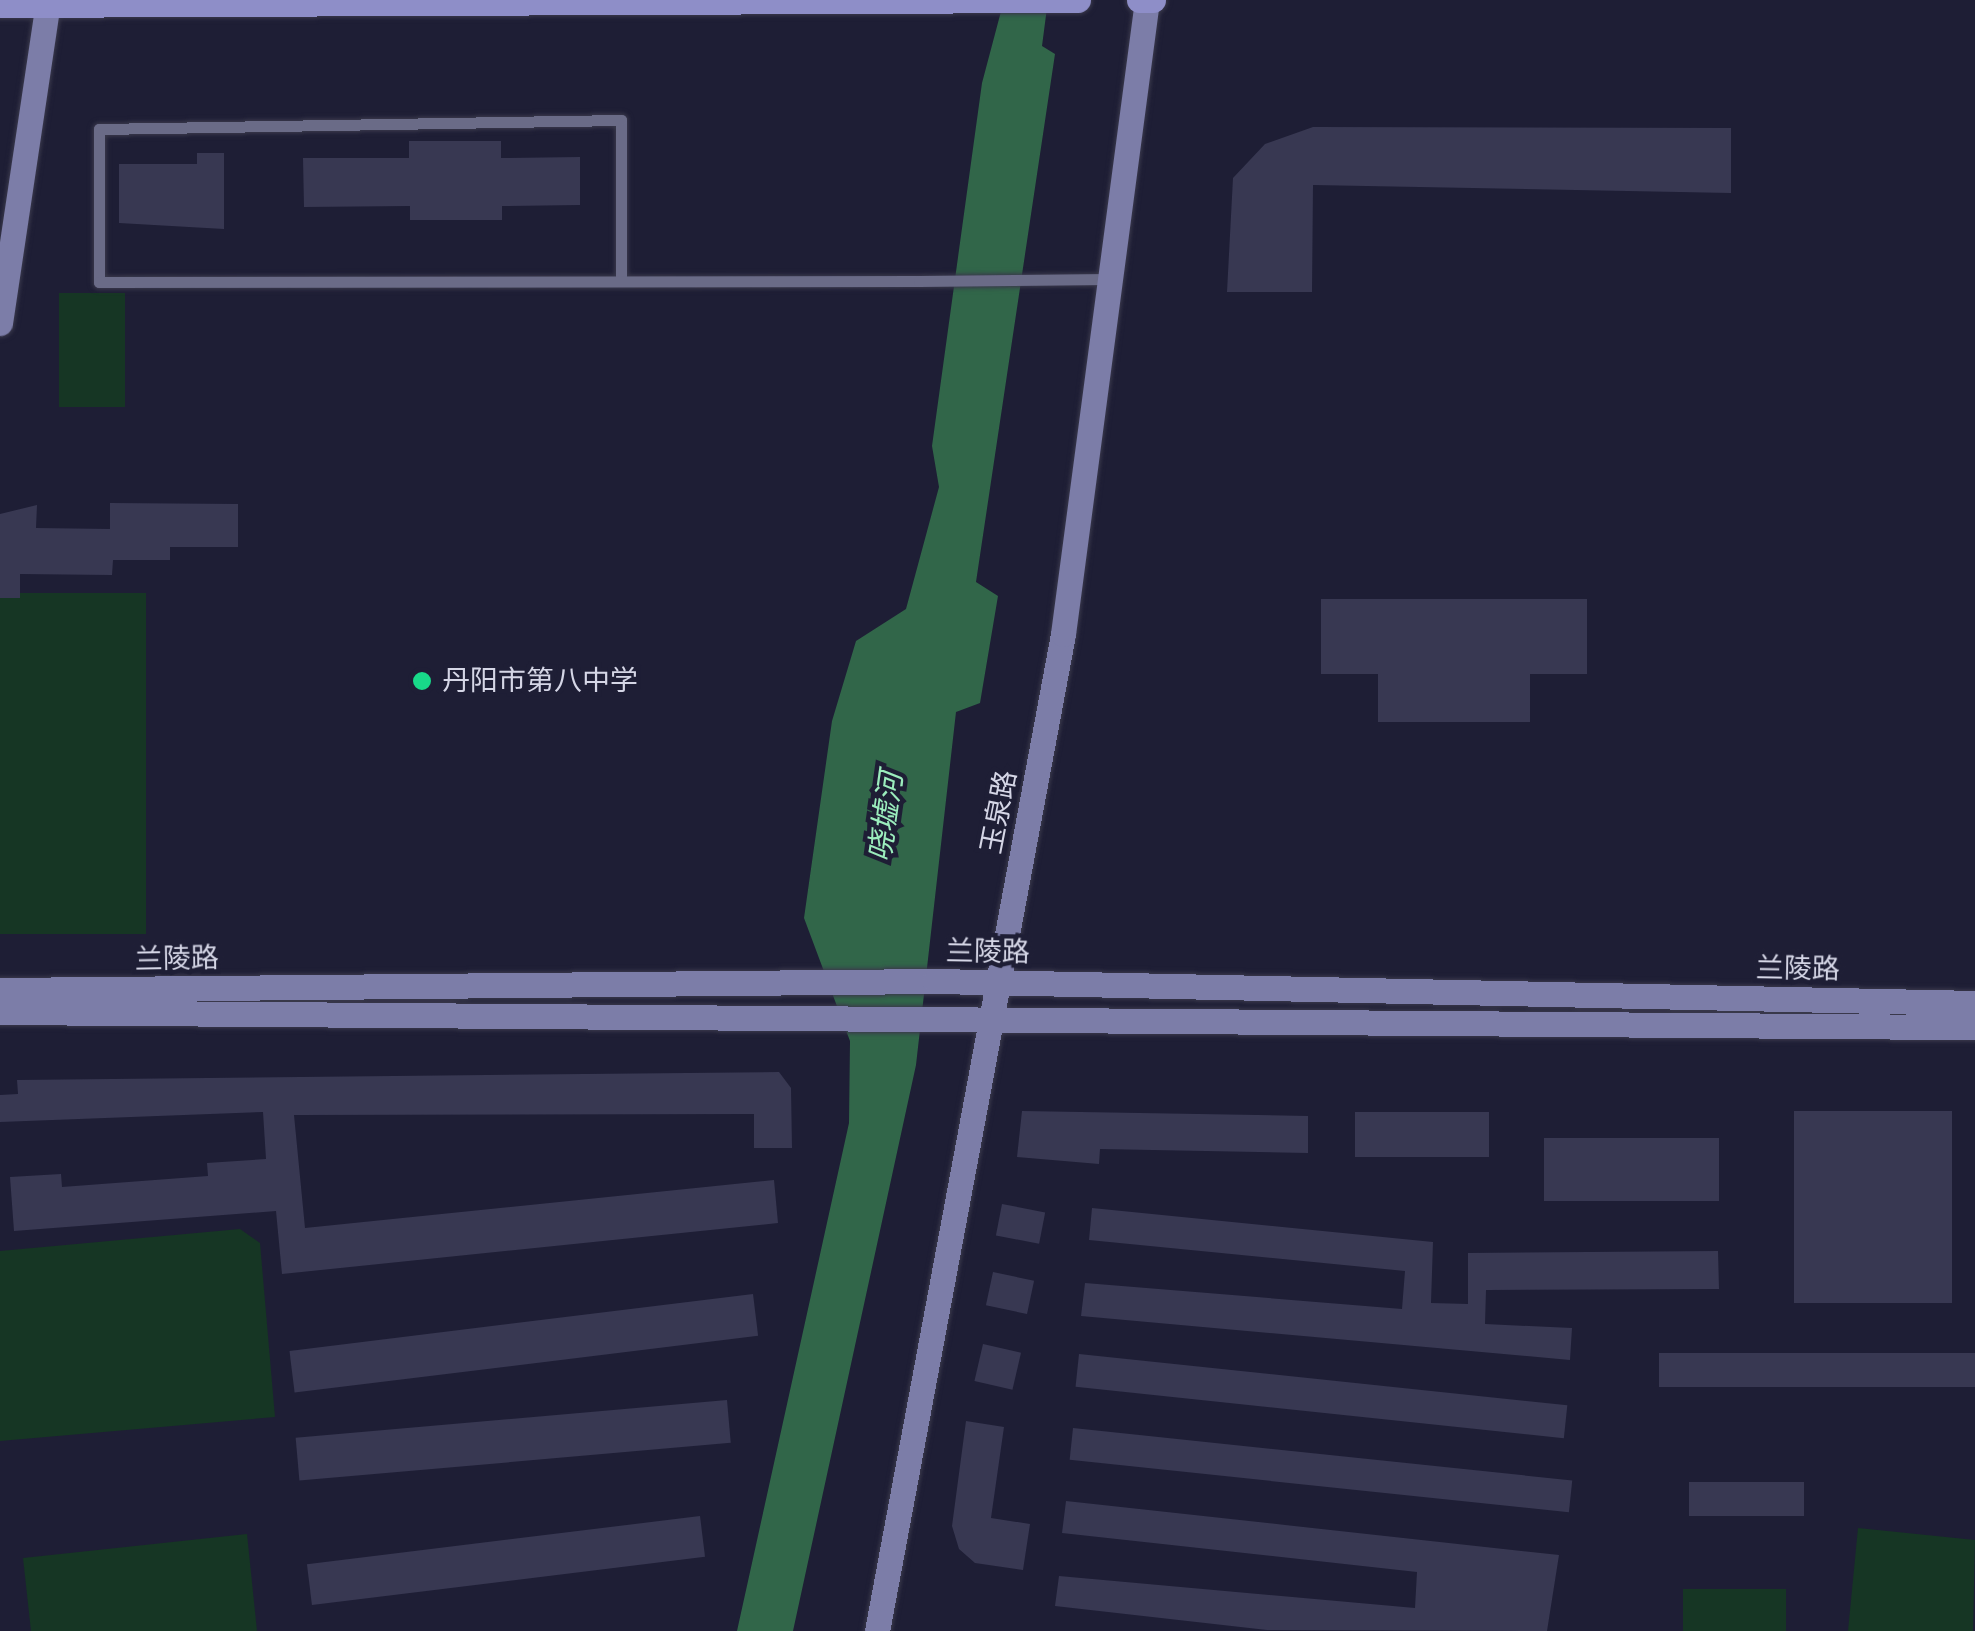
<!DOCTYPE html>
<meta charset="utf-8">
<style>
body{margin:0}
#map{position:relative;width:1975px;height:1631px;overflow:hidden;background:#1e1e35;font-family:"Fira Sans Condensed","Noto Sans SC",sans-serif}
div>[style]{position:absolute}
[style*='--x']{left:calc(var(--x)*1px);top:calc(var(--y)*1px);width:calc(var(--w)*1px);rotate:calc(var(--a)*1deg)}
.green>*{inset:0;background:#163624;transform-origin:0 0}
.water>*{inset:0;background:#316649}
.building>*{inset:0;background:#383852;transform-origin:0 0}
.roads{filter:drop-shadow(0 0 2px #3a394c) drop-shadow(0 0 2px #3a394c)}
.lane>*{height:11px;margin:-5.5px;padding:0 5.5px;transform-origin:5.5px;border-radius:5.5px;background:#6a6b87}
.secondary>*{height:25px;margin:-12.5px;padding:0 12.5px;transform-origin:12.5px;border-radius:12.5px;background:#7c7da8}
.primary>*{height:25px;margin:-12.5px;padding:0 12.5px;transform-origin:12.5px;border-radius:12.5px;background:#8e8ec8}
.dots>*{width:28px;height:28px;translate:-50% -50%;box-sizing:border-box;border:5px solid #1e1e35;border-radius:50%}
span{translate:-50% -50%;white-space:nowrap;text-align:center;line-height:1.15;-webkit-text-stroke:9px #1e1e35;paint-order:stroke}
.poi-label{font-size:28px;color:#d5d6e6}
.left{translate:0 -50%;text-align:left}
.street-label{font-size:28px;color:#d5d6e6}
.water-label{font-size:30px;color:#9bedbd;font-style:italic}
</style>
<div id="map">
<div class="green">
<div style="left:59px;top:293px;width:66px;height:114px"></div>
<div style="left:0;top:593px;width:146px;height:341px"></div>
<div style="clip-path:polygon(240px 1229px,260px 1243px,275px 1417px,0 1441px,0 1251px)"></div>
<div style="clip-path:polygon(1858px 1528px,1975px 1540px,1973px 1631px,1848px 1631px)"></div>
<div style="clip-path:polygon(247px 1534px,257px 1631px,31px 1631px,23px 1558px)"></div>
<div style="left:1683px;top:1589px;width:103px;height:42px"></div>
</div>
<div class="water">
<div style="clip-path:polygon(1004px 0,1048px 0,1042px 46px,1055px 54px,976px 582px,998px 596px,980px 703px,956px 712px,916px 1065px,793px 1631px,737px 1631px,849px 1123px,850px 1041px,804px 918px,832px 721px,856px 641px,906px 609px,939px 487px,932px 446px,982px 83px)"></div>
</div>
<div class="building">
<div style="clip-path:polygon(1313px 127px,1731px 128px,1731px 193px,1313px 185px,1312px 292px,1227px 292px,1233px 178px,1265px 144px)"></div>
<div style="clip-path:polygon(409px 141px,501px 141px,501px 158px,580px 157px,580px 205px,502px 206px,502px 220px,410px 220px,410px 206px,304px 207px,303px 158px,409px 158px)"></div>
<div style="clip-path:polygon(197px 153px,224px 153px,224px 229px,119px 223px,119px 164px,197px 164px)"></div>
<div style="clip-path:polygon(110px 503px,238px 504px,238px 547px,170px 547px,170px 560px,113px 560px,112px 575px,20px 574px,20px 598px,0 598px,0 514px,37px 505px,36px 528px,110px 529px)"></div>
<div style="clip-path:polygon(1321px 599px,1587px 599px,1587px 674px,1530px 674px,1530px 722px,1378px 722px,1378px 674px,1321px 674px)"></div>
<div style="clip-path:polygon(779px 1072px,791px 1088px,792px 1148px,754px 1148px,754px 1114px,294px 1115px,305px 1228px,774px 1180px,778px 1223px,282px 1274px,276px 1211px,14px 1231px,10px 1177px,61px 1174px,62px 1187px,208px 1176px,207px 1163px,266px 1159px,263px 1112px,0 1122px,0 1095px,18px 1094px,17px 1080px)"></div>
<div style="clip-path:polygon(1022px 1111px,1308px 1116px,1308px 1153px,1100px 1149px,1099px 1164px,1017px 1157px)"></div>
<div style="left:1952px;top:1111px;width:192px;height:158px;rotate:90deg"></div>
<div style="left:1489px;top:1112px;width:45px;height:134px;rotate:90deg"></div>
<div style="left:1544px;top:1138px;width:175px;height:63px"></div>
<div style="left:1002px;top:1204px;width:44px;height:32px;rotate:11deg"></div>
<div style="clip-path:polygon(1092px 1208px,1433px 1242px,1431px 1303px,1468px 1304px,1468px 1253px,1718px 1251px,1719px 1289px,1486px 1290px,1485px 1324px,1572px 1328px,1570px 1360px,1081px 1316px,1085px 1283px,1402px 1309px,1405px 1271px,1089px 1240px)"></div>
<div style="left:993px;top:1272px;width:42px;height:34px;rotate:12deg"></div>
<div style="left:753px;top:1294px;width:42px;height:467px;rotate:83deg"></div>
<div style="left:983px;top:1344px;width:39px;height:38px;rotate:13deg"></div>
<div style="left:1659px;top:1353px;width:316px;height:34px"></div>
<div style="left:1079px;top:1354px;width:491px;height:33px;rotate:6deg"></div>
<div style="left:727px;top:1400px;width:43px;height:433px;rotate:85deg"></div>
<div style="clip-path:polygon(966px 1421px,1004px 1427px,991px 1518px,1030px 1524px,1023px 1570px,975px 1563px,959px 1549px,952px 1526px)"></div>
<div style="left:1073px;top:1428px;width:502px;height:32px;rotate:6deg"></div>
<div style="left:1689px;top:1482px;width:115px;height:34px"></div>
<div style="clip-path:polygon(1066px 1501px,1559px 1555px,1547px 1631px,1267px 1630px,1055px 1606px,1059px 1576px,1415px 1608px,1417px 1572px,1062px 1533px)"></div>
<div style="left:700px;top:1516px;width:41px;height:396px;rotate:83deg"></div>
</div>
<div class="roads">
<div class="lane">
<div style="--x:621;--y:280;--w:160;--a:-90"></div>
<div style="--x:621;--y:120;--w:522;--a:179.01"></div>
<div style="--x:99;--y:129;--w:153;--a:90"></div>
<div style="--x:99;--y:282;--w:820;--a:-0.07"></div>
<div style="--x:919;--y:281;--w:189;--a:-0.6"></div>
</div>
<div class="secondary">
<div style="--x:0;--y:323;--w:327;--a:-81.5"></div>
<div style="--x:0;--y:990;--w:935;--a:-0.55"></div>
<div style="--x:935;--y:981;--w:1040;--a:1.21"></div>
<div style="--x:0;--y:1012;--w:1975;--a:0.44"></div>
<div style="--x:877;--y:1631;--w:1014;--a:-79.43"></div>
<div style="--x:1063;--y:634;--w:640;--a:-82.45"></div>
</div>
<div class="primary">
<div style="--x:1139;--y:0;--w:14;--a:0"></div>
<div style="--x:0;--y:5;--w:1078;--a:-0.27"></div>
</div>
</div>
<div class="dots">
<div style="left:422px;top:681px;background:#18d989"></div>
</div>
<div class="poi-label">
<span class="left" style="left:442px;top:681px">丹阳市第八中学</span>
</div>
<div class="street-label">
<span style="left:999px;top:812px;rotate:-79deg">玉泉路</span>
<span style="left:988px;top:952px;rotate:1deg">兰陵路</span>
<span style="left:177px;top:959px;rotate:-1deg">兰陵路</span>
<span style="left:1798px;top:969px;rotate:1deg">兰陵路</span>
</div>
<div class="water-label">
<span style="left:886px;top:817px;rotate:-82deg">哓墟河</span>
</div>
</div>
